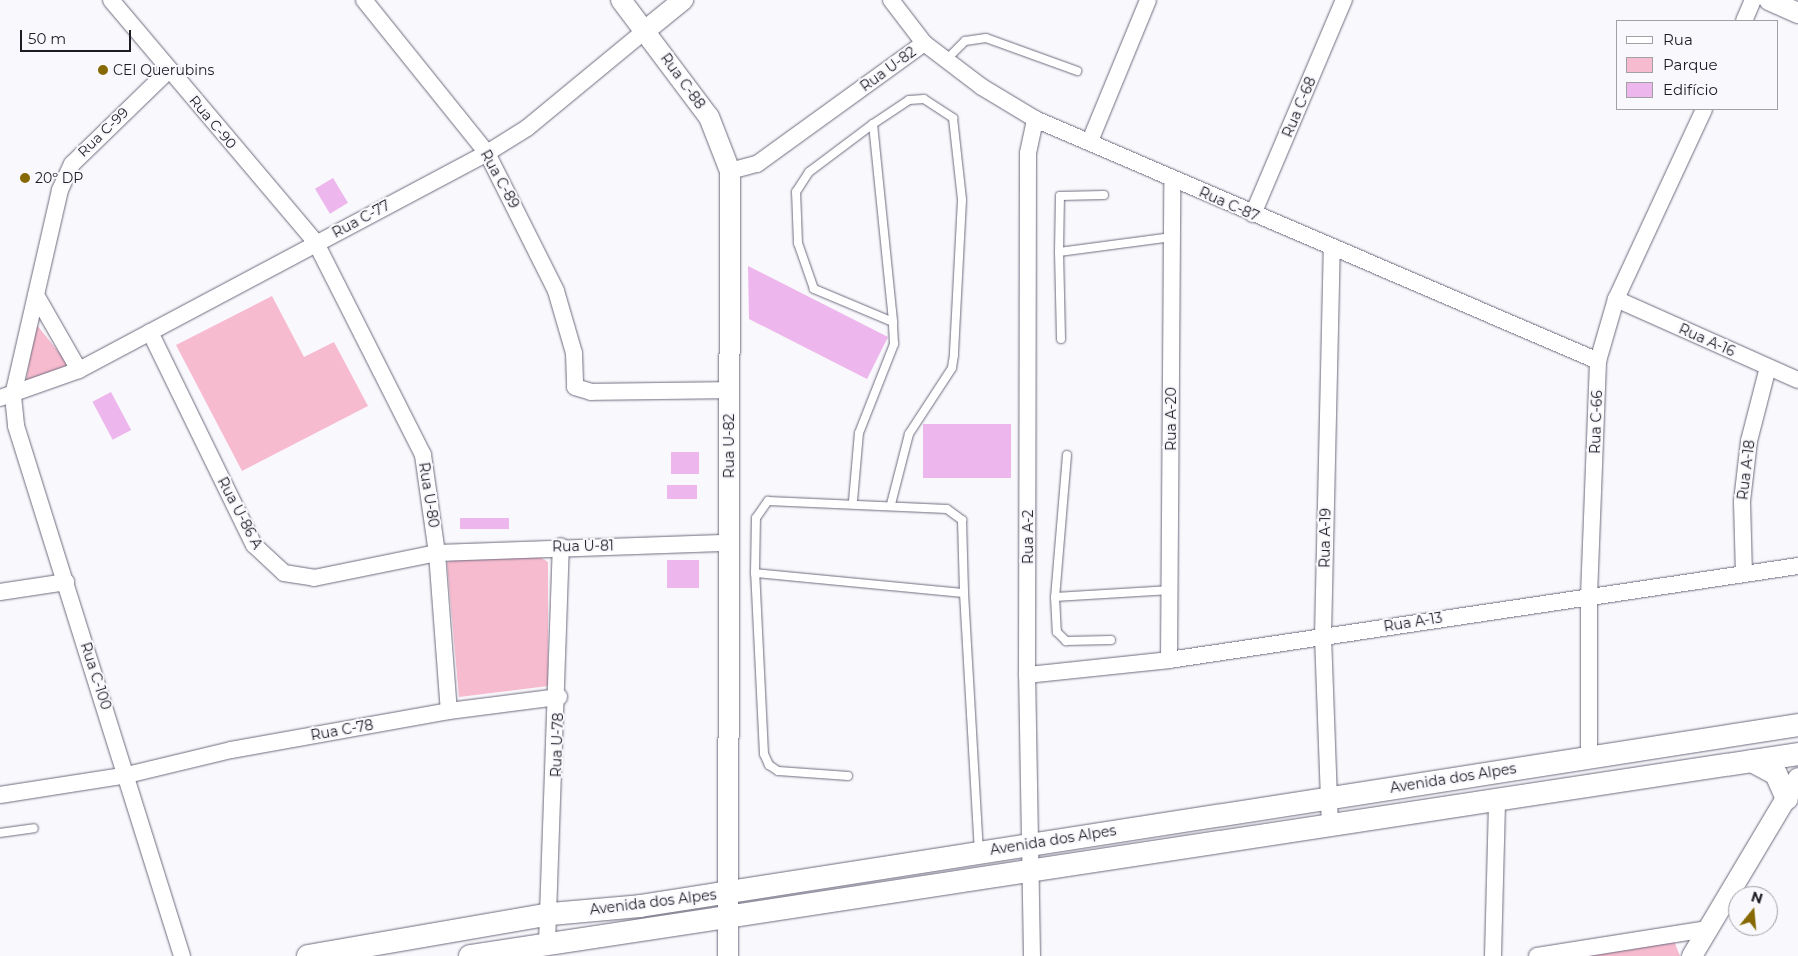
<!DOCTYPE html>
<meta charset="utf-8">
<style>
body{margin:0}
#map{position:relative;width:1798px;height:956px;overflow:hidden;background:#f9f8fc;font-family:Montserrat,sans-serif}
div>[style]{position:absolute}
[style*='--x']{left:calc(var(--x)*1px);top:calc(var(--y)*1px);width:calc(var(--w)*1px);rotate:calc(var(--a)*1deg)}
.green>*{inset:0;background:#f7bbcf}
.building>*{inset:0;background:#edb6ec;transform-origin:0 0}
.roads{filter:drop-shadow(0 0 1px #6f6a7e) drop-shadow(0 0 1px #6f6a7e)}
.service>*{height:8px;margin:-4px;padding:0 4px;transform-origin:4px;border-radius:4px;background:#fff}
.minor>*{height:16px;margin:-8px;padding:0 8px;transform-origin:8px;border-radius:8px;background:#fff}
.tertiary>*{height:20px;margin:-10px;padding:0 10px;transform-origin:10px;border-radius:10px;background:#fff}
.secondary>*{height:22px;margin:-11px;padding:0 11px;transform-origin:11px;border-radius:11px;background:#fff}
.dots>*{width:14px;height:14px;translate:-50% -50%;box-sizing:border-box;border:2px solid #f9f8fc;border-radius:50%}
span{translate:-50% -50%;white-space:nowrap;text-align:center;line-height:1.15;-webkit-text-stroke:4px #f9f8fc;paint-order:stroke}
.street-label{font-size:14px;color:#1d1b23}
.poi-label{font-size:14px;color:#1d1b23}
.left{translate:0 -50%;text-align:left}
.legend{position:absolute;left:1616px;top:20px;width:162px;height:90px;box-sizing:border-box;background:#f9f8fc;border:1px solid #a1a0a5;margin:0;padding:6px 9px;list-style:none;font-size:15px;color:#1d1b23}
.legend li{display:flex;align-items:center;gap:10px;height:25px}
.legend b{width:25px;border:1px solid #a1a0a5}
.north{position:absolute;left:1728px;top:886px;width:50px;height:50px;box-sizing:border-box;background:#f9f8fc;border:1px solid #a1a0a5;border-radius:50%;rotate:17deg;font-size:14px;font-weight:700;line-height:20px;text-align:center;color:#1d1b23}
.north::after{content:'';display:block;margin:auto;width:18px;height:22px;background:#866904;clip-path:polygon(50% 0,100% 100%,50% 72%,0 100%)}
.scale{position:absolute;left:20px;top:30px;width:111px;height:22px;box-sizing:border-box;border:2px solid #1d1b23;border-top:0;padding-left:6px;font-size:15px;line-height:18px;white-space:nowrap;color:#1d1b23;-webkit-text-stroke:4px #f9f8fc;paint-order:stroke}
</style>
<div id="map">
<div class="green">
<div style="clip-path:polygon(272px 296px,304px 357px,334px 342px,368px 406px,242px 471px,176px 345px)"></div>
<div style="clip-path:polygon(36px 324px,71px 367px,25px 387px)"></div>
<div style="clip-path:polygon(459px 554px,535px 554px,548px 562px,548px 686px,459px 697px,447px 563px)"></div>
<div style="clip-path:polygon(1674px 941px,1680px 956px,1583px 956px)"></div>
</div>
<div class="building">
<div style="left:333px;top:178px;width:29px;height:21px;rotate:59deg"></div>
<div style="clip-path:polygon(748px 266px,888px 337px,867px 379px,749px 319px)"></div>
<div style="left:111px;top:392px;width:43px;height:21px;rotate:62deg"></div>
<div style="left:923px;top:424px;width:88px;height:54px"></div>
<div style="left:671px;top:452px;width:28px;height:22px"></div>
<div style="left:667px;top:485px;width:30px;height:14px"></div>
<div style="left:509px;top:518px;width:11px;height:49px;rotate:90deg"></div>
<div style="left:667px;top:560px;width:32px;height:28px"></div>
</div>
<div class="roads">
<div class="service">
<div style="--x:946;--y:60;--w:27;--a:-45"></div>
<div style="--x:965;--y:41;--w:21;--a:-8"></div>
<div style="--x:986;--y:38;--w:97;--a:19.9"></div>
<div style="--x:873;--y:124;--w:199;--a:84.2"></div>
<div style="--x:1059;--y:252;--w:56;--a:-89"></div>
<div style="--x:1060;--y:196;--w:44;--a:-1.3"></div>
<div style="--x:1061;--y:339;--w:87;--a:-91.3"></div>
<div style="--x:1059;--y:252;--w:114;--a:-7.6"></div>
<div style="--x:1067;--y:455;--w:143;--a:94.8"></div>
<div style="--x:1055;--y:597;--w:35;--a:87"></div>
<div style="--x:1057;--y:632;--w:13;--a:45"></div>
<div style="--x:1066;--y:641;--w:45;--a:-1.3"></div>
<div style="--x:853;--y:501;--w:68;--a:-85"></div>
<div style="--x:859;--y:433;--w:96;--a:-68.5"></div>
<div style="--x:894;--y:344;--w:22;--a:-93"></div>
<div style="--x:893;--y:322;--w:86;--a:-157.3"></div>
<div style="--x:814;--y:289;--w:49;--a:-109.2"></div>
<div style="--x:798;--y:243;--w:51;--a:-92.2"></div>
<div style="--x:796;--y:192;--w:24;--a:-57"></div>
<div style="--x:809;--y:172;--w:80;--a:-36.9"></div>
<div style="--x:873;--y:124;--w:43;--a:-33.7"></div>
<div style="--x:909;--y:100;--w:15;--a:-4"></div>
<div style="--x:924;--y:99;--w:35;--a:33"></div>
<div style="--x:953;--y:118;--w:82;--a:83.7"></div>
<div style="--x:962;--y:200;--w:155;--a:93"></div>
<div style="--x:954;--y:355;--w:13;--a:99"></div>
<div style="--x:952;--y:368;--w:79;--a:123.1"></div>
<div style="--x:909;--y:434;--w:72;--a:104.4"></div>
<div style="--x:755;--y:573;--w:55;--a:-89"></div>
<div style="--x:756;--y:518;--w:21;--a:-55"></div>
<div style="--x:768;--y:501;--w:179;--a:2.6"></div>
<div style="--x:947;--y:509;--w:19;--a:36"></div>
<div style="--x:962;--y:520;--w:73;--a:88.4"></div>
<div style="--x:1055;--y:597;--w:116;--a:-3.5"></div>
<div style="--x:848;--y:776;--w:70;--a:-175.9"></div>
<div style="--x:778;--y:771;--w:11;--a:-146"></div>
<div style="--x:769;--y:765;--w:12;--a:-114"></div>
<div style="--x:764;--y:754;--w:181;--a:-92.8"></div>
<div style="--x:755;--y:573;--w:210;--a:5.5"></div>
<div style="--x:964;--y:593;--w:258;--a:86.7"></div>
<div style="--x:0;--y:833;--w:34;--a:-8"></div>
</div>
<div class="minor">
<div style="--x:111;--y:0;--w:318;--a:49.8"></div>
<div style="--x:316;--y:243;--w:237;--a:63.2"></div>
<div style="--x:423;--y:455;--w:99;--a:81.9"></div>
<div style="--x:437;--y:553;--w:158;--a:85.7"></div>
<div style="--x:364;--y:0;--w:196;--a:51.2"></div>
<div style="--x:487;--y:153;--w:154;--a:63.4"></div>
<div style="--x:556;--y:291;--w:65;--a:73.8"></div>
<div style="--x:574;--y:353;--w:34;--a:88"></div>
<div style="--x:575;--y:387;--w:17;--a:17"></div>
<div style="--x:591;--y:392;--w:139;--a:-0.8"></div>
<div style="--x:891;--y:0;--w:54;--a:52.5"></div>
<div style="--x:924;--y:43;--w:73;--a:37.2"></div>
<div style="--x:982;--y:87;--w:62;--a:31.1"></div>
<div style="--x:1035;--y:119;--w:613;--a:23.26"></div>
<div style="--x:1744;--y:21;--w:23;--a:-67"></div>
<div style="--x:169;--y:70;--w:135;--a:135.9"></div>
<div style="--x:72;--y:164;--w:29;--a:115"></div>
<div style="--x:60;--y:190;--w:211;--a:102.9"></div>
<div style="--x:13;--y:396;--w:30;--a:84"></div>
<div style="--x:16;--y:426;--w:555;--a:72.61"></div>
<div style="--x:1090;--y:141;--w:152;--a:-67.6"></div>
<div style="--x:730;--y:171;--w:28;--a:-15"></div>
<div style="--x:757;--y:164;--w:206;--a:-35.9"></div>
<div style="--x:1253;--y:214;--w:233;--a:-67"></div>
<div style="--x:36;--y:295;--w:86;--a:60.2"></div>
<div style="--x:1616;--y:299;--w:199;--a:24"></div>
<div style="--x:150;--y:332;--w:237;--a:64"></div>
<div style="--x:254;--y:545;--w:41;--a:43"></div>
<div style="--x:284;--y:573;--w:30;--a:9"></div>
<div style="--x:314;--y:578;--w:126;--a:-11.5"></div>
<div style="--x:437;--y:553;--w:292;--a:-2"></div>
<div style="--x:0;--y:398;--w:84;--a:-19.5"></div>
<div style="--x:79;--y:370;--w:462;--a:-28"></div>
<div style="--x:487;--y:153;--w:47;--a:-32"></div>
<div style="--x:527;--y:128;--w:154;--a:-39.5"></div>
<div style="--x:1744;--y:574;--w:73;--a:-91.6"></div>
<div style="--x:1742;--y:501;--w:60;--a:-83.3"></div>
<div style="--x:1749;--y:441;--w:76;--a:-75.6"></div>
<div style="--x:0;--y:592;--w:67;--a:-8.6"></div>
<div style="--x:1169;--y:660;--w:481;--a:-89.6"></div>
<div style="--x:1027;--y:675;--w:143;--a:-6"></div>
<div style="--x:1169;--y:660;--w:636;--a:-8.5"></div>
<div style="--x:1589;--y:756;--w:160;--a:-90"></div>
<div style="--x:1589;--y:596;--w:235;--a:-87.8"></div>
<div style="--x:1598;--y:361;--w:65;--a:-73.8"></div>
<div style="--x:1616;--y:299;--w:209;--a:-65.1"></div>
<div style="--x:0;--y:795;--w:129;--a:-8.9"></div>
<div style="--x:127;--y:775;--w:107;--a:-13.5"></div>
<div style="--x:231;--y:750;--w:221;--a:-10.1"></div>
<div style="--x:449;--y:711;--w:111;--a:-7.3"></div>
<div style="--x:1330;--y:827;--w:191;--a:-92.1"></div>
<div style="--x:1323;--y:636;--w:388;--a:-88.7"></div>
<div style="--x:547;--y:943;--w:397;--a:-88"></div>
<div style="--x:1032;--y:956;--w:281;--a:-91"></div>
<div style="--x:1027;--y:675;--w:522;--a:-89.89"></div>
<div style="--x:1028;--y:153;--w:35;--a:-78"></div>
<div style="--x:1493;--y:956;--w:156;--a:-88.5"></div>
<div style="--x:1537;--y:956;--w:173;--a:-9"></div>
</div>
<div class="tertiary">
<div style="--x:621;--y:0;--w:146;--a:53.1"></div>
<div style="--x:709;--y:117;--w:58;--a:68.7"></div>
<div style="--x:730;--y:171;--w:785;--a:90.15"></div>
<div style="--x:1769;--y:0;--w:32;--a:24"></div>
<div style="--x:646;--y:30;--w:48;--a:-39"></div>
<div style="--x:1692;--y:956;--w:207;--a:-59.2"></div>
</div>
<div class="secondary">
<div style="--x:1752;--y:761;--w:27;--a:28"></div>
<div style="--x:1776;--y:774;--w:27;--a:66"></div>
<div style="--x:308;--y:956;--w:247;--a:-9.8"></div>
<div style="--x:551;--y:914;--w:89;--a:-5.1"></div>
<div style="--x:640;--y:906;--w:1172;--a:-8.88"></div>
<div style="--x:470;--y:956;--w:1343;--a:-8.65"></div>
</div>
</div>
<div class="dots">
<div style="left:103px;top:70px;background:#866904"></div>
<div style="left:25px;top:178px;background:#866904"></div>
</div>
<div class="street-label">
<span style="left:888px;top:69px;rotate:-36deg">Rua U-82</span>
<span style="left:683px;top:81px;rotate:54deg">Rua C-88</span>
<span style="left:1299px;top:107px;rotate:-67deg">Rua C-68</span>
<span style="left:213px;top:122px;rotate:50deg">Rua C-90</span>
<span style="left:103px;top:132px;rotate:-44deg">Rua C-99</span>
<span style="left:500px;top:179px;rotate:61deg">Rua C-89</span>
<span style="left:1229px;top:204px;rotate:24deg">Rua C-87</span>
<span style="left:361px;top:219px;rotate:-28deg">Rua C-77</span>
<span style="left:1707px;top:340px;rotate:24deg">Rua A-16</span>
<span style="left:1171px;top:419px;rotate:-90deg">Rua A-20</span>
<span style="left:1596px;top:422px;rotate:-88deg">Rua C-66</span>
<span style="left:729px;top:446px;rotate:-90deg">Rua U-82</span>
<span style="left:1746px;top:470px;rotate:-83deg">Rua A-18</span>
<span style="left:429px;top:495px;rotate:81deg">Rua U-80</span>
<span style="left:240px;top:513px;rotate:62deg">Rua U-86 A</span>
<span style="left:1028px;top:537px;rotate:-90deg">Rua A-2</span>
<span style="left:1325px;top:538px;rotate:-89deg">Rua A-19</span>
<span style="left:583px;top:546px;rotate:-1deg">Rua U-81</span>
<span style="left:1413px;top:622px;rotate:-9deg">Rua A-13</span>
<span style="left:96px;top:676px;rotate:72deg">Rua C-100</span>
<span style="left:342px;top:730px;rotate:-10deg">Rua C-78</span>
<span style="left:557px;top:745px;rotate:-88deg">Rua U-78</span>
<span style="left:1453px;top:778px;rotate:-9deg">Avenida dos Alpes</span>
<span style="left:1053px;top:840px;rotate:-9deg">Avenida dos Alpes</span>
<span style="left:653px;top:902px;rotate:-7deg">Avenida dos Alpes</span>
</div>
<div class="poi-label">
<span class="left" style="left:113px;top:70px">CEI Querubins</span>
<span class="left" style="left:35px;top:178px">20º DP</span>
</div>
<ul class="legend">
<li><b style="height:6px;background:#fff"></b>Rua</li>
<li><b style="height:14px;background:#f7bbcf"></b>Parque</li>
<li><b style="height:14px;background:#edb6ec"></b>Edifício</li>
</ul>
<div class="north">N</div>
<div class="scale">50 m</div>
</div>
